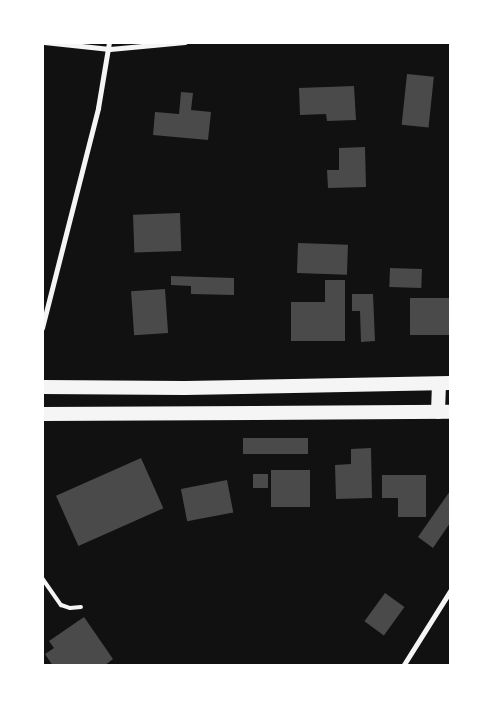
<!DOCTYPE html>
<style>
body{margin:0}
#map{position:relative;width:493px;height:708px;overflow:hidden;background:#111;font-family:Merriweather,serif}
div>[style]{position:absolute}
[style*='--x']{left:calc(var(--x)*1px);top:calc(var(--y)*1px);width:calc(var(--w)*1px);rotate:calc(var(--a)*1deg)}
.building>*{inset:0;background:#4a4a4a;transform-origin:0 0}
.service>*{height:4px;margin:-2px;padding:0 2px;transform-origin:2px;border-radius:2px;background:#f5f5f5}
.minor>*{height:5px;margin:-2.5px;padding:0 2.5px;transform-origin:2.5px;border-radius:2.5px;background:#f5f5f5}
.trunk>*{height:14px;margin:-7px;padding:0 7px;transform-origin:7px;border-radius:7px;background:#f5f5f5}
span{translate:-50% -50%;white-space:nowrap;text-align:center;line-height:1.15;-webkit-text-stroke:4.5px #fff;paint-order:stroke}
.frame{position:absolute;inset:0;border:44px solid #fff;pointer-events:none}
</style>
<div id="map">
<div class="building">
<div style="left:407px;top:74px;width:27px;height:51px;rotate:6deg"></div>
<div style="clip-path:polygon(354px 86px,356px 120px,327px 121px,326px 114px,300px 115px,299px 88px)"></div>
<div style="clip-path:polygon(181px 92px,193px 93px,191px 110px,211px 112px,208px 140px,153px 135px,155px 112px,179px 114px)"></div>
<div style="clip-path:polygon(365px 147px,366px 187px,328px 188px,327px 170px,339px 170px,339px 148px)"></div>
<div style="left:180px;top:213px;width:38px;height:47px;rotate:88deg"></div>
<div style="left:298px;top:243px;width:50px;height:30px;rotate:2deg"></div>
<div style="left:390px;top:268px;width:32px;height:19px;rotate:2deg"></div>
<div style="clip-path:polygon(171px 276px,234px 278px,234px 295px,191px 294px,191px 286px,171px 285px)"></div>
<div style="clip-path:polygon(325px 280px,345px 280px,345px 341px,291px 341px,291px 302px,325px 302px)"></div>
<div style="left:165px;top:289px;width:44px;height:34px;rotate:86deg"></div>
<div style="clip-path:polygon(352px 294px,373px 294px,375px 341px,361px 342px,360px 311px,352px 311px)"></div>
<div style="left:450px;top:298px;width:37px;height:40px;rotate:90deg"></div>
<div style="left:308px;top:438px;width:16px;height:65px;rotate:90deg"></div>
<div style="clip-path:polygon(371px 448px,372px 498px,336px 499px,335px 465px,351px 464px,351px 449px)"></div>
<div style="left:141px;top:458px;width:55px;height:93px;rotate:66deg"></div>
<div style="left:271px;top:470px;width:39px;height:37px"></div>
<div style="left:253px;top:474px;width:15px;height:14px"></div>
<div style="clip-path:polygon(382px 475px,426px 475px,426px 517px,398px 517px,398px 498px,382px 498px)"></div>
<div style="left:227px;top:480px;width:33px;height:47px;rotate:79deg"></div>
<div style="clip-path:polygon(450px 491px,450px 523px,433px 548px,418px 537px)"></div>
<div style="left:385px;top:593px;width:24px;height:35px;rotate:36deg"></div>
<div style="clip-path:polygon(84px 617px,113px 659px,104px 666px,53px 666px,45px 654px,54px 648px,49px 641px)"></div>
</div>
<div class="service">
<div style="--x:42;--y:578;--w:33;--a:55"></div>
<div style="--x:61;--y:605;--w:9;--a:18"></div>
<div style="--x:70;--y:608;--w:11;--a:-5"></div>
</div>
<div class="minor">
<div style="--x:44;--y:42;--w:66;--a:6.1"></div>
<div style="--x:110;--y:49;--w:75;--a:-5.3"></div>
<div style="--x:42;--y:328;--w:227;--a:-75.7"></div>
<div style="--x:98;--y:108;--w:67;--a:-80.5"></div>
<div style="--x:403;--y:666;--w:89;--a:-57.9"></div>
</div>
<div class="trunk">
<div style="--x:42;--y:387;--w:143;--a:0.4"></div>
<div style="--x:185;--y:388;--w:265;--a:-1.1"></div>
<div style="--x:438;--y:412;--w:28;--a:-88"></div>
<div style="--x:42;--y:414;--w:408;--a:-0.3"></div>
</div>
<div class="frame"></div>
</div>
